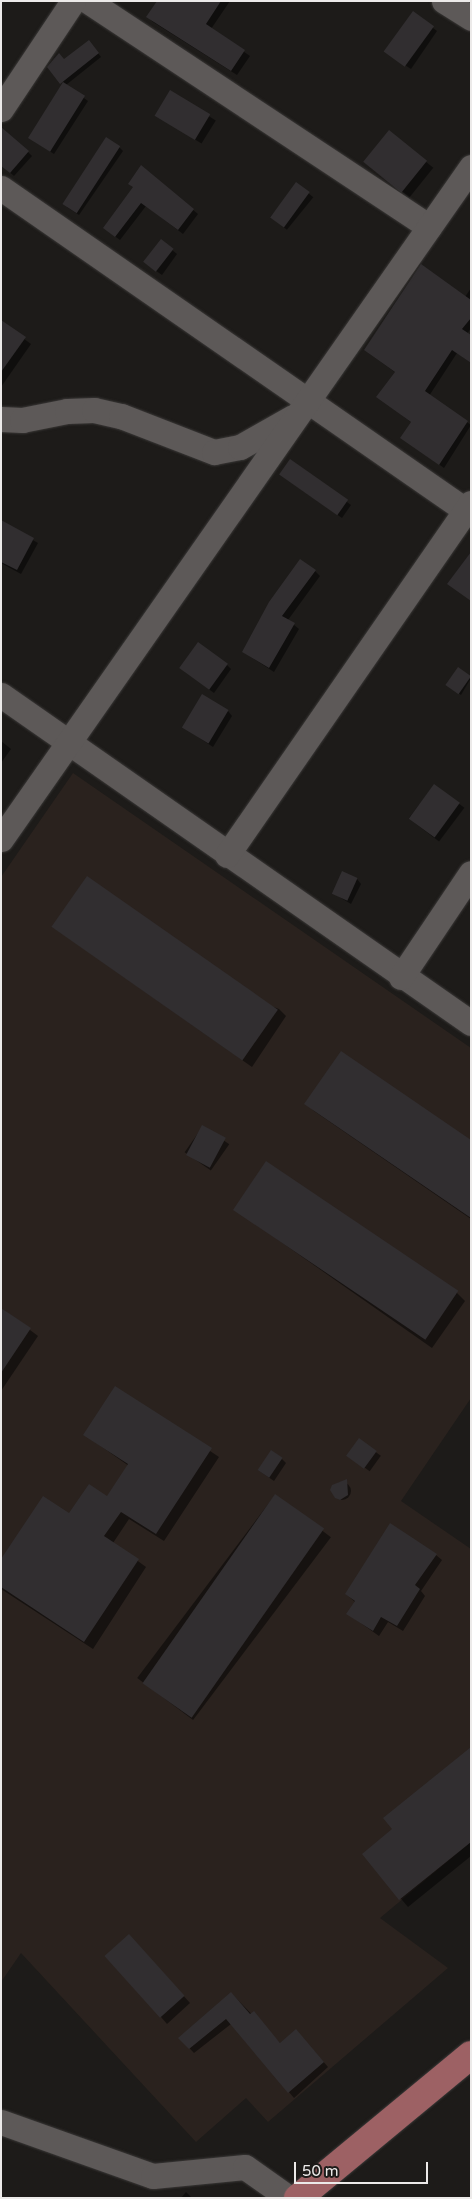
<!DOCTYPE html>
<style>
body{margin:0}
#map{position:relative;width:472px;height:2199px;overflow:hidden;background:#1d1b19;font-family:"Varela Round",sans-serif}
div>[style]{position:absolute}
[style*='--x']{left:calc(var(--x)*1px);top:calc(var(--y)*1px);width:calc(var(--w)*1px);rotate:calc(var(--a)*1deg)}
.built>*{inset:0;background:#2a221e}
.shadow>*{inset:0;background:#0007;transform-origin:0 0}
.round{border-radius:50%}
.building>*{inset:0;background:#312e30;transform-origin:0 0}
.roads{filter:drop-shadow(0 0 1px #3a3837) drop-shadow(0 0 1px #3a3837)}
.minor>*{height:25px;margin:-12.5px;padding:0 12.5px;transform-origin:12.5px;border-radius:12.5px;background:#5d5958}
.major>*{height:28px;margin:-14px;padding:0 14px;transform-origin:14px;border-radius:14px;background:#9d6164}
span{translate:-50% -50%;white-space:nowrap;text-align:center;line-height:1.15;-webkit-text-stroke:5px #1d1b19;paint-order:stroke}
.frame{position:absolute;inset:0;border:2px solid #eceae9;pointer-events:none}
.scale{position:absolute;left:294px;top:2162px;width:134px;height:22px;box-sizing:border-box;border:2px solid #eceae9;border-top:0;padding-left:6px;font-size:15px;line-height:18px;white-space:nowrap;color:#eceae9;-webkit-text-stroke:4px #1d1b19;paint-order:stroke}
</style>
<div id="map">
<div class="built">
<div style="clip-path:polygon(73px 773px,471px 1048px,471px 1398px,401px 1501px,471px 1549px,471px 1842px,380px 1918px,448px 1968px,268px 2122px,246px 2098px,196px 2142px,21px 1953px,1px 1982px,1px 877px)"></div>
</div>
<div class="shadow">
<div style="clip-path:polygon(159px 1px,230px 1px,211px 29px,250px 56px,237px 75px,153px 22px,148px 17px)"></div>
<div style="clip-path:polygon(413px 13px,437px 31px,411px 69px,391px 56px)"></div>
<div style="clip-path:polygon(92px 45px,101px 57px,66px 85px,88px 101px,54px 154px,35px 142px,63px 85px,64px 60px)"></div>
<div style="left:170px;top:92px;width:54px;height:27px;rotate:32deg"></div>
<div style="left:389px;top:132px;width:57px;height:38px;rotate:39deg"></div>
<div style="clip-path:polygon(119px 147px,123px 151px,79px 215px,67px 207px)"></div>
<div style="clip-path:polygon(28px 152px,32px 156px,14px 176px,1px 165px)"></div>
<div style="clip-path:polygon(141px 167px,198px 214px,183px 234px,146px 206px,120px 240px,109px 232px,134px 188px)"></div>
<div style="left:297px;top:184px;width:21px;height:42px;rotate:39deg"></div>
<div style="clip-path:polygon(161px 241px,177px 254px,162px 275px,149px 266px)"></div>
<div style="clip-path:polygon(471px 288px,471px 328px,467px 334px,471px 336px,471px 363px,457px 353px,429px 396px,471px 425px,444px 468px,402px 438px,412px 423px,378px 397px,396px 373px,370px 354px,465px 297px)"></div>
<div style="clip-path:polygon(1px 322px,31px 344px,1px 387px)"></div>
<div style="clip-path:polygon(290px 460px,351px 505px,342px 518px,285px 478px)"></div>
<div style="clip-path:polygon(5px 524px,38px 543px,21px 574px,1px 563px,1px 531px)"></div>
<div style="clip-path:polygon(315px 571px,320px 576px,288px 620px,299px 629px,274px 672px,243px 652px)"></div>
<div style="clip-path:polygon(227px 665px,231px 669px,214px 693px,185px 672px)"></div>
<div style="clip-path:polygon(458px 669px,471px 678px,461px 695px,449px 686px)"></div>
<div style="clip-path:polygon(228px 711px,232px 716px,213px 747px,183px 727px)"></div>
<div style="clip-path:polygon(1px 741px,11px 749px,1px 763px)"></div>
<div style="left:434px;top:785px;width:38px;height:42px;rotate:37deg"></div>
<div style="clip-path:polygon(357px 879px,361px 884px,351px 904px,333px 893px)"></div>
<div style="clip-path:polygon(53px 927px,279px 1009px,286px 1016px,252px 1067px)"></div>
<div style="clip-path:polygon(306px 1103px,471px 1141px,471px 1219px,314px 1111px)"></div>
<div style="left:203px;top:1126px;width:32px;height:32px;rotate:35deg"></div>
<div style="clip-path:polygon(234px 1209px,457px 1293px,465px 1301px,432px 1348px)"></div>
<div style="clip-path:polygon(1px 1308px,38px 1336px,1px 1391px)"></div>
<div style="clip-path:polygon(116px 1388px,219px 1457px,164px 1541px,129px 1519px,113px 1543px,146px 1567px,93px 1649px,1px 1589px,1px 1562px,69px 1514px,108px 1498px,129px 1466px,85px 1435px)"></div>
<div style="left:359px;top:1440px;width:27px;height:19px;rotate:36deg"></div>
<div style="clip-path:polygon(282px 1459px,286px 1463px,274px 1481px,258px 1470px)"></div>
<div class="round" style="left:333px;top:1482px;width:18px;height:18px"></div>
<div style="left:275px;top:1495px;width:70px;height:229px;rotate:37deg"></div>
<div style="clip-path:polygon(436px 1555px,442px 1560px,421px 1591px,425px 1596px,403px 1631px,388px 1622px,379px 1636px,348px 1614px,355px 1602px,346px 1594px)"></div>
<div style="clip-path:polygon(471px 1748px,471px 1856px,408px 1907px,363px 1854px,394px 1829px)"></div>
<div style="clip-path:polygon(135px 1942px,190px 2003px,167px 2024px,161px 2017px)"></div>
<div style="clip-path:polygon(231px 1993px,281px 2044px,301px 2036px,328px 2067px,294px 2098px,231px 2024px,194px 2053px,180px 2038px)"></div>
<div style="clip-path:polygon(186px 2192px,192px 2198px,181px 2198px)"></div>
</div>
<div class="building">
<div style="clip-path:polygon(157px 1px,221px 1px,206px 24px,245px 50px,231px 71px,146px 17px)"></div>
<div style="left:413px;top:11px;width:26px;height:50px;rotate:36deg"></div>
<div style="clip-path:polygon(89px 40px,99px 53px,60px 84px,47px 67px,59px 53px,64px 59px)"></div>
<div style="left:63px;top:82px;width:26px;height:66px;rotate:32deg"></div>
<div style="left:170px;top:90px;width:47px;height:30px;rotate:31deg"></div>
<div style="clip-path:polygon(1px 127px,29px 151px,10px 173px,1px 166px)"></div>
<div style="left:389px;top:130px;width:49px;height:41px;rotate:39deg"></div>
<div style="left:106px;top:137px;width:17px;height:80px;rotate:33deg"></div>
<div style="clip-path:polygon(141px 165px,194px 209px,178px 230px,141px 203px,115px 237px,103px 228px,133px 187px,128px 184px)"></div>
<div style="left:296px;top:182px;width:17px;height:44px;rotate:36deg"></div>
<div style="left:161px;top:239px;width:16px;height:29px;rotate:38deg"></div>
<div style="clip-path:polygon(421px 264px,471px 300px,471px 318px,462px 329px,471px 335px,471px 363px,452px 350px,425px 391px,468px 421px,439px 465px,400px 438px,411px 422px,376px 397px,395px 372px,364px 350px)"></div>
<div style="clip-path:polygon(1px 320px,26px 337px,1px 372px)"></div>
<div style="left:290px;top:459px;width:71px;height:19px;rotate:35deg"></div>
<div style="clip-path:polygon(1px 520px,34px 538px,17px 570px,1px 562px)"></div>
<div style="clip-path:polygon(471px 552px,471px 601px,447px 584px)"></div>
<div style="clip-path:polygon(300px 559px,316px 570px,282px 616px,295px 623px,269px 668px,242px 652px,269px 602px)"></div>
<div style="left:198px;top:642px;width:37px;height:32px;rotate:36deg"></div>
<div style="left:458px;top:667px;width:16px;height:22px;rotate:35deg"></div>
<div style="left:202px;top:694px;width:31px;height:39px;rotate:31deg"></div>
<div style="left:434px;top:784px;width:32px;height:43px;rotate:36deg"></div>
<div style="left:342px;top:871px;width:17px;height:25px;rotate:24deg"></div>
<div style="left:87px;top:876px;width:233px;height:62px;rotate:35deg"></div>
<div style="clip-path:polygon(341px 1051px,471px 1140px,471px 1218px,304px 1104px)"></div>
<div style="left:202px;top:1125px;width:27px;height:34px;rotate:28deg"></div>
<div style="left:266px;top:1161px;width:232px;height:59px;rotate:34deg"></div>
<div style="clip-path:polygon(1px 1308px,31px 1328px,1px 1373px)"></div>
<div style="clip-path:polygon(115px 1386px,212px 1448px,156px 1534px,121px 1512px,104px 1536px,139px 1559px,84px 1642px,1px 1587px,1px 1559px,43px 1496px,69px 1513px,89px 1484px,107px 1496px,128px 1464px,83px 1435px)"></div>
<div style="left:359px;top:1438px;width:22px;height:22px;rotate:36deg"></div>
<div style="left:271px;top:1450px;width:14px;height:24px;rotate:34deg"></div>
<div style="clip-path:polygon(347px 1479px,348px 1495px,340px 1500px,335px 1498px,330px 1490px,332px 1485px)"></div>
<div style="left:275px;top:1494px;width:60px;height:231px;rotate:35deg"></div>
<div style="clip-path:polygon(390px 1523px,437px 1554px,415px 1585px,420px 1589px,397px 1626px,381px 1617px,373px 1631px,346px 1614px,355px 1601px,345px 1594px)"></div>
<div style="clip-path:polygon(471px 1747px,471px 1842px,399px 1900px,362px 1854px,392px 1829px,383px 1818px)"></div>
<div style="left:129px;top:1934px;width:83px;height:33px;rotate:48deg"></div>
<div style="clip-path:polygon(231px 1992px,250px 2014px,254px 2011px,280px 2043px,296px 2029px,324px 2062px,288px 2093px,226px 2019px,189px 2049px,178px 2038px)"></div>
</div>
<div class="roads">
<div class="minor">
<div style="--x:88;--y:1;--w:409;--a:33.5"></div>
<div style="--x:444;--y:1;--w:32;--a:32"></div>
<div style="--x:1;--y:109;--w:130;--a:-56.3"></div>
<div style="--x:1;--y:188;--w:572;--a:34.75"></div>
<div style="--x:1;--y:419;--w:21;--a:3"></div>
<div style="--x:22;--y:420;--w:46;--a:-11.3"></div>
<div style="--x:67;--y:411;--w:27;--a:-2"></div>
<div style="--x:94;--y:410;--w:28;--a:13"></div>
<div style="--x:121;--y:416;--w:100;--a:21.2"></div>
<div style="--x:214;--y:452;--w:26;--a:-11"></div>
<div style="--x:240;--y:447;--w:61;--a:-29.5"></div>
<div style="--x:1;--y:695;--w:573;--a:34.91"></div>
<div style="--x:1;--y:839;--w:820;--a:-55.03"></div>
<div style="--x:227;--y:855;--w:428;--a:-55.3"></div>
<div style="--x:401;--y:977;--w:125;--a:-56.1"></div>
<div style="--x:1;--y:2122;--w:161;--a:19.6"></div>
<div style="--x:153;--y:2176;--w:92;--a:-5.6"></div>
<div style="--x:245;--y:2167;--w:54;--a:35.2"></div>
</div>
<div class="major">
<div style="--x:298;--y:2198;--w:224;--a:-39.6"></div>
</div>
</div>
<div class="frame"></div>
<div class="scale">50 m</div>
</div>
